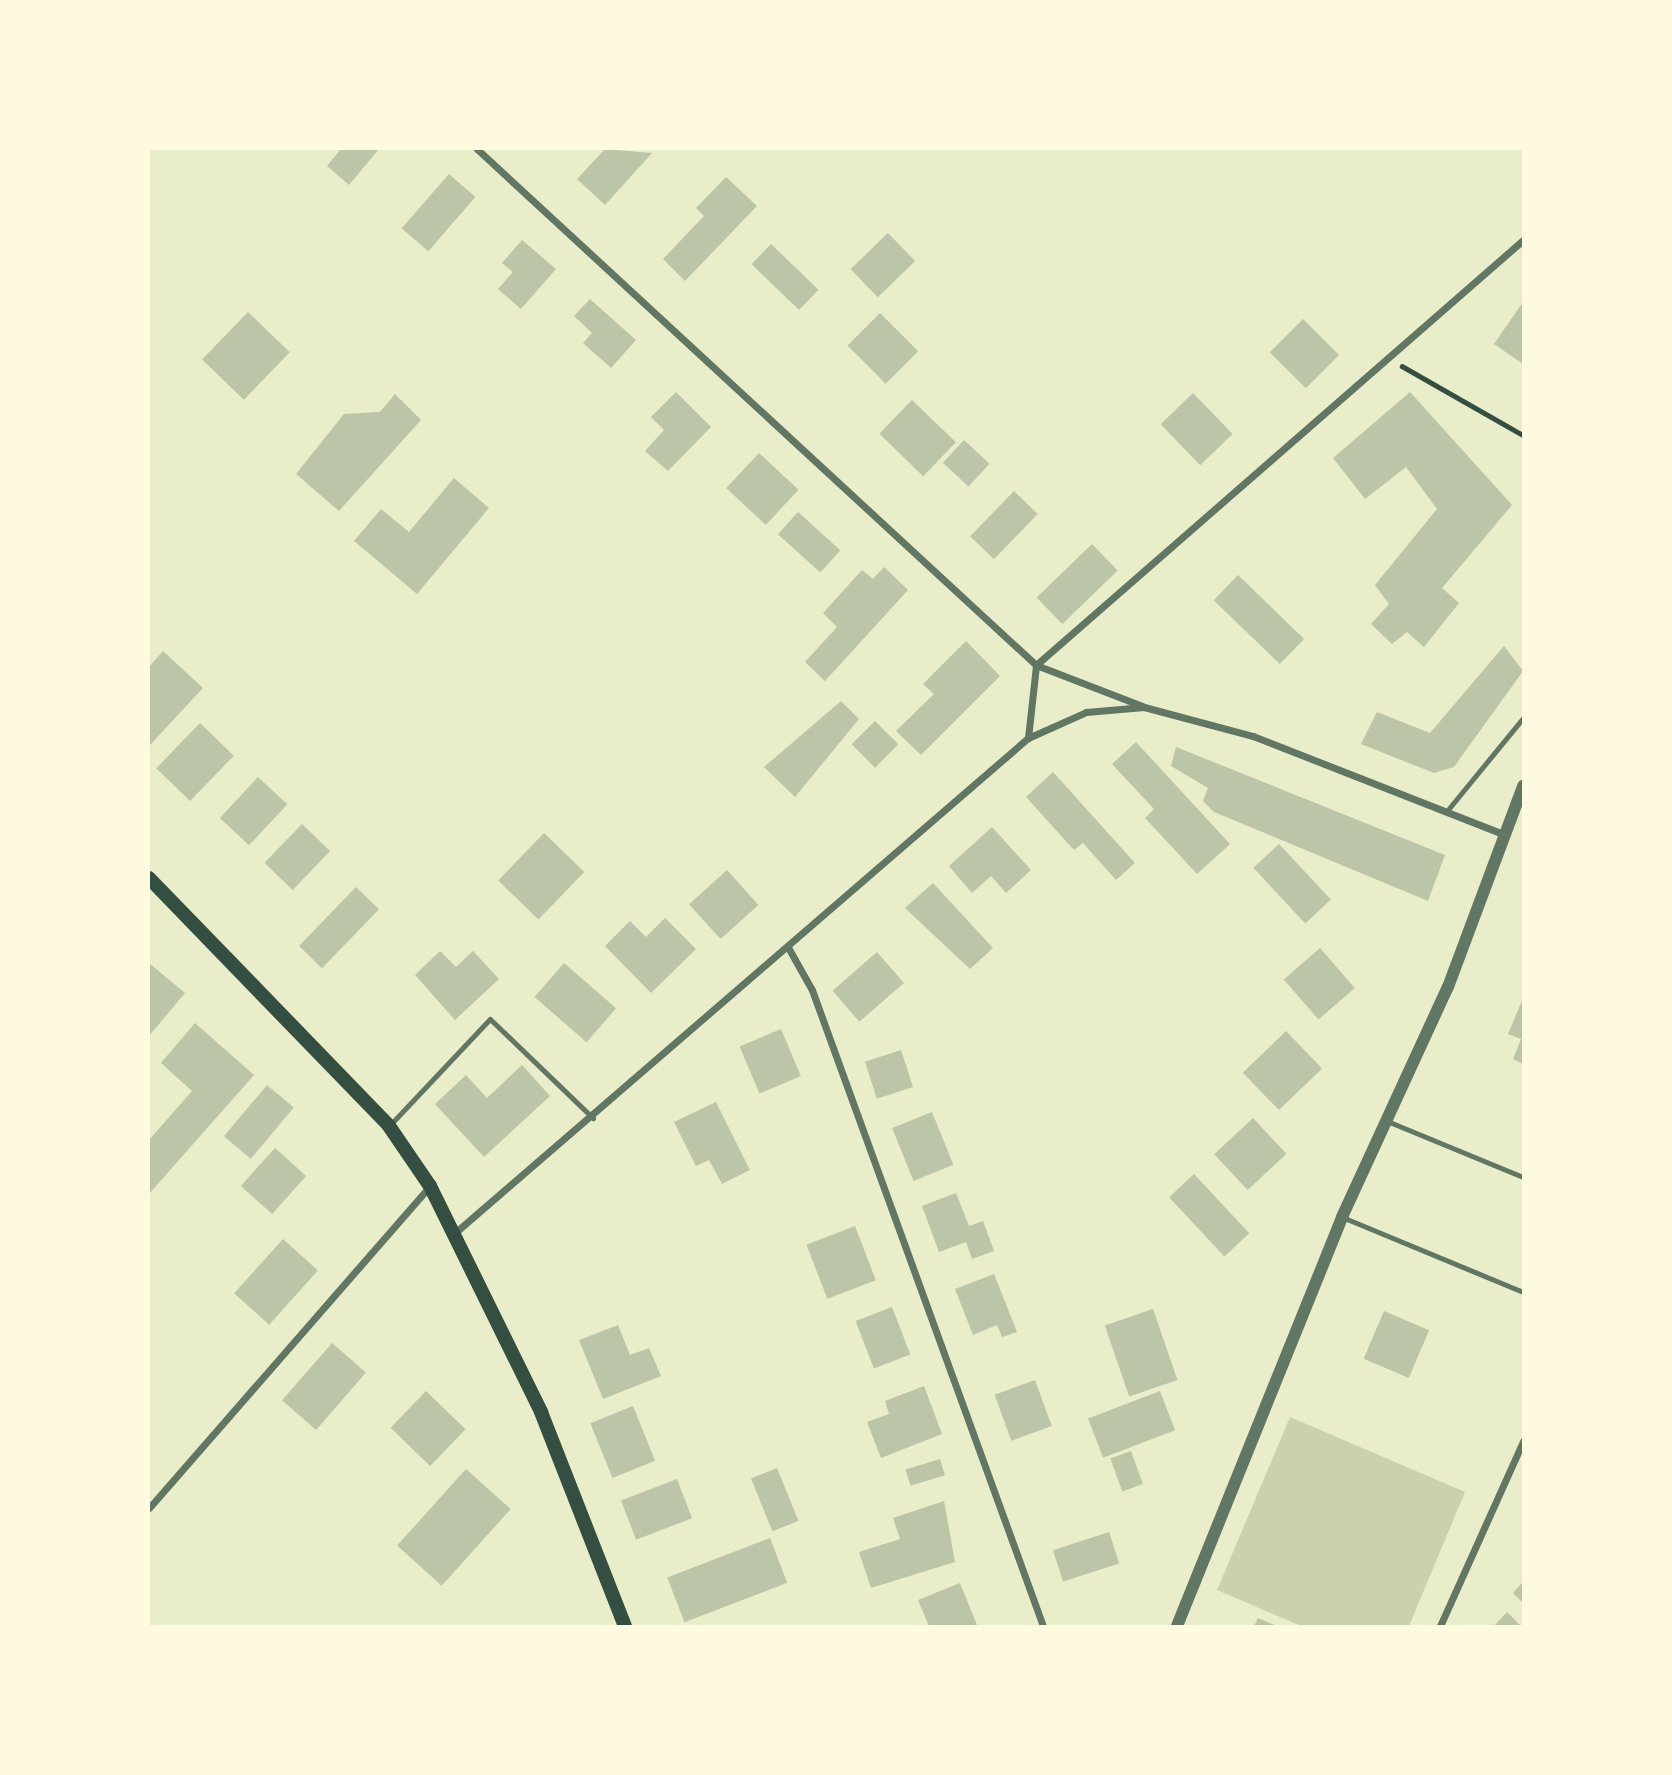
<!DOCTYPE html>
<style>
body{margin:0}
#map{position:relative;width:1672px;height:1775px;overflow:hidden;background:#e9edc9;font-family:Rubik,sans-serif}
div>[style]{position:absolute}
[style*='--x']{left:calc(var(--x)*1px);top:calc(var(--y)*1px);width:calc(var(--w)*1px);rotate:calc(var(--a)*1deg)}
.green>*{inset:0;background:#cad2ad}
.building>*{inset:0;background:#bcc5a7;transform-origin:0 0}
.path>*{height:4.5px;margin:-2.25px;padding:0 2.25px;transform-origin:2.25px;border-radius:2.25px;background:#344e41}
.service>*{height:5px;margin:-2.5px;padding:0 2.5px;transform-origin:2.5px;border-radius:2.5px;background:#617663}
.minor>*{height:7px;margin:-3.5px;padding:0 3.5px;transform-origin:3.5px;border-radius:3.5px;background:#617663}
.tertiary>*{height:12px;margin:-6px;padding:0 6px;transform-origin:6px;border-radius:6px;background:#617663}
.secondary>*{height:14px;margin:-7px;padding:0 7px;transform-origin:7px;border-radius:7px;background:#344e41}
span{translate:-50% -50%;white-space:nowrap;text-align:center;line-height:1.15;-webkit-text-stroke:7px #fefae0;paint-order:stroke}
.frame{position:absolute;inset:0;border:150px solid #fefae0;pointer-events:none}
</style>
<div id="map">
<div class="green">
<div style="clip-path:polygon(1290px 1417px,1465px 1492px,1409px 1626px,1301px 1626px,1217px 1590px)"></div>
</div>
<div class="building">
<div style="clip-path:polygon(341px 149px,379px 149px,349px 185px,327px 166px)"></div>
<div style="clip-path:polygon(605px 149px,652px 153px,605px 205px,577px 179px)"></div>
<div style="left:449px;top:174px;width:35px;height:72px;rotate:41deg"></div>
<div style="clip-path:polygon(726px 177px,757px 206px,685px 281px,663px 259px,704px 216px,696px 208px)"></div>
<div style="left:888px;top:233px;width:39px;height:52px;rotate:46deg"></div>
<div style="clip-path:polygon(522px 240px,556px 269px,521px 309px,498px 289px,513px 272px,502px 263px)"></div>
<div style="left:771px;top:244px;width:66px;height:28px;rotate:44deg"></div>
<div style="clip-path:polygon(590px 299px,636px 340px,611px 368px,583px 343px,592px 333px,574px 316px)"></div>
<div style="clip-path:polygon(1523px 302px,1523px 364px,1494px 344px)"></div>
<div style="left:248px;top:312px;width:58px;height:66px;rotate:44deg"></div>
<div style="left:880px;top:313px;width:54px;height:46px;rotate:45deg"></div>
<div style="left:1303px;top:319px;width:51px;height:47px;rotate:45deg"></div>
<div style="clip-path:polygon(676px 392px,711px 427px,668px 471px,645px 451px,664px 430px,651px 417px)"></div>
<div style="clip-path:polygon(1410px 392px,1512px 505px,1442px 588px,1459px 603px,1424px 647px,1407px 632px,1392px 644px,1371px 624px,1389px 604px,1375px 585px,1437px 509px,1406px 467px,1365px 499px,1333px 458px)"></div>
<div style="left:1193px;top:393px;width:57px;height:45px;rotate:46deg"></div>
<div style="clip-path:polygon(395px 394px,421px 420px,339px 511px,296px 474px,344px 414px,380px 412px)"></div>
<div style="left:912px;top:400px;width:61px;height:47px;rotate:44deg"></div>
<div style="left:964px;top:440px;width:35px;height:31px;rotate:43deg"></div>
<div style="left:759px;top:453px;width:54px;height:48px;rotate:43deg"></div>
<div style="clip-path:polygon(454px 478px,489px 508px,417px 594px,354px 541px,381px 509px,409px 532px)"></div>
<div style="left:1014px;top:491px;width:33px;height:63px;rotate:44deg"></div>
<div style="left:798px;top:512px;width:57px;height:30px;rotate:42deg"></div>
<div style="left:1092px;top:544px;width:37px;height:77px;rotate:46deg"></div>
<div style="clip-path:polygon(884px 567px,908px 590px,825px 681px,805px 662px,837px 627px,823px 613px,862px 570px,873px 579px)"></div>
<div style="left:1238px;top:575px;width:92px;height:35px;rotate:44deg"></div>
<div style="clip-path:polygon(966px 641px,1000px 676px,921px 755px,896px 731px,934px 694px,923px 684px)"></div>
<div style="clip-path:polygon(1504px 646px,1523px 671px,1454px 767px,1434px 773px,1361px 744px,1377px 712px,1430px 733px)"></div>
<div style="clip-path:polygon(163px 651px,203px 688px,149px 746px,149px 667px)"></div>
<div style="clip-path:polygon(841px 701px,859px 719px,795px 797px,764px 767px)"></div>
<div style="left:875px;top:721px;width:33px;height:33px;rotate:45deg"></div>
<div style="left:200px;top:723px;width:47px;height:63px;rotate:44deg"></div>
<div style="clip-path:polygon(1136px 742px,1230px 844px,1197px 874px,1145px 818px,1154px 809px,1112px 764px)"></div>
<div style="clip-path:polygon(1176px 747px,1445px 855px,1428px 901px,1214px 812px,1203px 801px,1208px 788px,1171px 766px)"></div>
<div style="clip-path:polygon(1053px 772px,1135px 863px,1116px 880px,1083px 843px,1074px 850px,1026px 797px)"></div>
<div style="left:258px;top:777px;width:40px;height:56px;rotate:43deg"></div>
<div style="left:302px;top:824px;width:39px;height:54px;rotate:44deg"></div>
<div style="clip-path:polygon(992px 827px,1031px 870px,1006px 893px,991px 876px,972px 893px,949px 866px)"></div>
<div style="left:544px;top:833px;width:56px;height:66px;rotate:44deg"></div>
<div style="left:1279px;top:844px;width:76px;height:35px;rotate:47deg"></div>
<div style="left:727px;top:870px;width:47px;height:51px;rotate:48deg"></div>
<div style="clip-path:polygon(933px 883px,993px 948px,970px 969px,905px 908px)"></div>
<div style="left:356px;top:887px;width:32px;height:82px;rotate:44deg"></div>
<div style="clip-path:polygon(665px 918px,696px 949px,651px 993px,605px 946px,630px 921px,646px 937px)"></div>
<div style="left:1320px;top:948px;width:53px;height:48px;rotate:49deg"></div>
<div style="clip-path:polygon(440px 951px,456px 967px,473px 951px,499px 979px,455px 1020px,415px 975px)"></div>
<div style="left:877px;top:952px;width:41px;height:59px;rotate:49deg"></div>
<div style="clip-path:polygon(149px 963px,185px 993px,149px 1036px)"></div>
<div style="left:564px;top:963px;width:69px;height:45px;rotate:41deg"></div>
<div style="clip-path:polygon(1523px 998px,1523px 1064px,1513px 1059px,1521px 1039px,1508px 1034px)"></div>
<div style="clip-path:polygon(195px 1023px,254px 1075px,149px 1194px,149px 1140px,192px 1091px,161px 1063px)"></div>
<div style="left:781px;top:1029px;width:51px;height:45px;rotate:67deg"></div>
<div style="left:1286px;top:1031px;width:52px;height:60px;rotate:46deg"></div>
<div style="left:901px;top:1050px;width:39px;height:38px;rotate:72deg"></div>
<div style="clip-path:polygon(522px 1065px,550px 1096px,484px 1157px,435px 1104px,466px 1075px,487px 1098px)"></div>
<div style="left:267px;top:1085px;width:35px;height:67px;rotate:40deg"></div>
<div style="clip-path:polygon(716px 1102px,750px 1170px,722px 1184px,709px 1160px,696px 1166px,674px 1122px)"></div>
<div style="left:932px;top:1112px;width:57px;height:43px;rotate:68deg"></div>
<div style="left:1253px;top:1118px;width:49px;height:53px;rotate:47deg"></div>
<div style="left:275px;top:1148px;width:42px;height:51px;rotate:42deg"></div>
<div style="left:1194px;top:1174px;width:81px;height:34px;rotate:47deg"></div>
<div style="clip-path:polygon(956px 1193px,969px 1226px,983px 1221px,994px 1251px,972px 1259px,966px 1242px,939px 1252px,922px 1206px)"></div>
<div style="left:855px;top:1226px;width:58px;height:52px;rotate:69deg"></div>
<div style="left:283px;top:1239px;width:47px;height:73px;rotate:42deg"></div>
<div style="clip-path:polygon(994px 1274px,1017px 1332px,1002px 1337px,997px 1325px,973px 1335px,955px 1289px)"></div>
<div style="left:892px;top:1307px;width:51px;height:39px;rotate:69deg"></div>
<div style="left:1153px;top:1309px;width:75px;height:51px;rotate:71deg"></div>
<div style="left:1384px;top:1311px;width:49px;height:52px;rotate:23deg"></div>
<div style="clip-path:polygon(618px 1325px,630px 1355px,649px 1348px,661px 1376px,603px 1399px,579px 1340px)"></div>
<div style="left:332px;top:1343px;width:45px;height:76px;rotate:41deg"></div>
<div style="left:1035px;top:1380px;width:49px;height:43px;rotate:70deg"></div>
<div style="clip-path:polygon(924px 1386px,942px 1434px,881px 1458px,867px 1422px,889px 1414px,885px 1401px)"></div>
<div style="left:426px;top:1391px;width:55px;height:51px;rotate:44deg"></div>
<div style="left:1160px;top:1391px;width:42px;height:77px;rotate:69deg"></div>
<div style="left:633px;top:1406px;width:59px;height:46px;rotate:68deg"></div>
<div style="left:1131px;top:1451px;width:35px;height:22px;rotate:70deg"></div>
<div style="left:940px;top:1459px;width:17px;height:36px;rotate:73deg"></div>
<div style="left:777px;top:1468px;width:57px;height:28px;rotate:68deg"></div>
<div style="left:466px;top:1469px;width:60px;height:103px;rotate:42deg"></div>
<div style="left:677px;top:1479px;width:42px;height:60px;rotate:69deg"></div>
<div style="clip-path:polygon(944px 1501px,955px 1562px,871px 1588px,859px 1552px,900px 1539px,893px 1518px)"></div>
<div style="left:1109px;top:1532px;width:33px;height:59px;rotate:72deg"></div>
<div style="left:770px;top:1538px;width:48px;height:110px;rotate:69deg"></div>
<div style="clip-path:polygon(1523px 1582px,1523px 1603px,1513px 1593px)"></div>
<div style="clip-path:polygon(960px 1583px,977px 1625px,929px 1626px,918px 1600px)"></div>
<div style="clip-path:polygon(1507px 1612px,1521px 1626px,1494px 1626px)"></div>
<div style="clip-path:polygon(1258px 1618px,1277px 1626px,1254px 1626px)"></div>
</div>
<div class="path">
<div style="--x:1402;--y:366;--w:139;--a:29.7"></div>
</div>
<div class="service">
<div style="--x:1446;--y:812;--w:122;--a:-50.7"></div>
<div style="--x:1387;--y:1121;--w:147;--a:22.4"></div>
<div style="--x:389;--y:1126;--w:147;--a:-46.7"></div>
<div style="--x:490;--y:1019;--w:143;--a:43.9"></div>
<div style="--x:1342;--y:1217;--w:196;--a:22.5"></div>
</div>
<div class="minor">
<div style="--x:477;--y:149;--w:761;--a:42.71"></div>
<div style="--x:1036;--y:665;--w:114;--a:21.1"></div>
<div style="--x:1036;--y:665;--w:646;--a:-41.11"></div>
<div style="--x:1028;--y:738;--w:73;--a:-83.7"></div>
<div style="--x:789;--y:949;--w:47;--a:60.7"></div>
<div style="--x:812;--y:990;--w:677;--a:70.04"></div>
<div style="--x:457;--y:1231;--w:754;--a:-40.81"></div>
<div style="--x:1028;--y:738;--w:64;--a:-24.1"></div>
<div style="--x:1086;--y:712;--w:58;--a:-4.9"></div>
<div style="--x:1144;--y:707;--w:113;--a:14.9"></div>
<div style="--x:1253;--y:736;--w:271;--a:21.4"></div>
<div style="--x:149;--y:1508;--w:427;--a:-48.9"></div>
<div style="--x:1440;--y:1626;--w:203;--a:-65.8"></div>
</div>
<div class="tertiary">
<div style="--x:1177;--y:1626;--w:441;--a:-68"></div>
<div style="--x:1342;--y:1217;--w:253;--a:-65.3"></div>
<div style="--x:1448;--y:987;--w:215;--a:-69.5"></div>
</div>
<div class="secondary">
<div style="--x:149;--y:878;--w:345;--a:45.9"></div>
<div style="--x:389;--y:1126;--w:73;--a:55.7"></div>
<div style="--x:430;--y:1186;--w:252;--a:63.8"></div>
<div style="--x:541;--y:1412;--w:230;--a:68.6"></div>
</div>
<div class="frame"></div>
</div>
